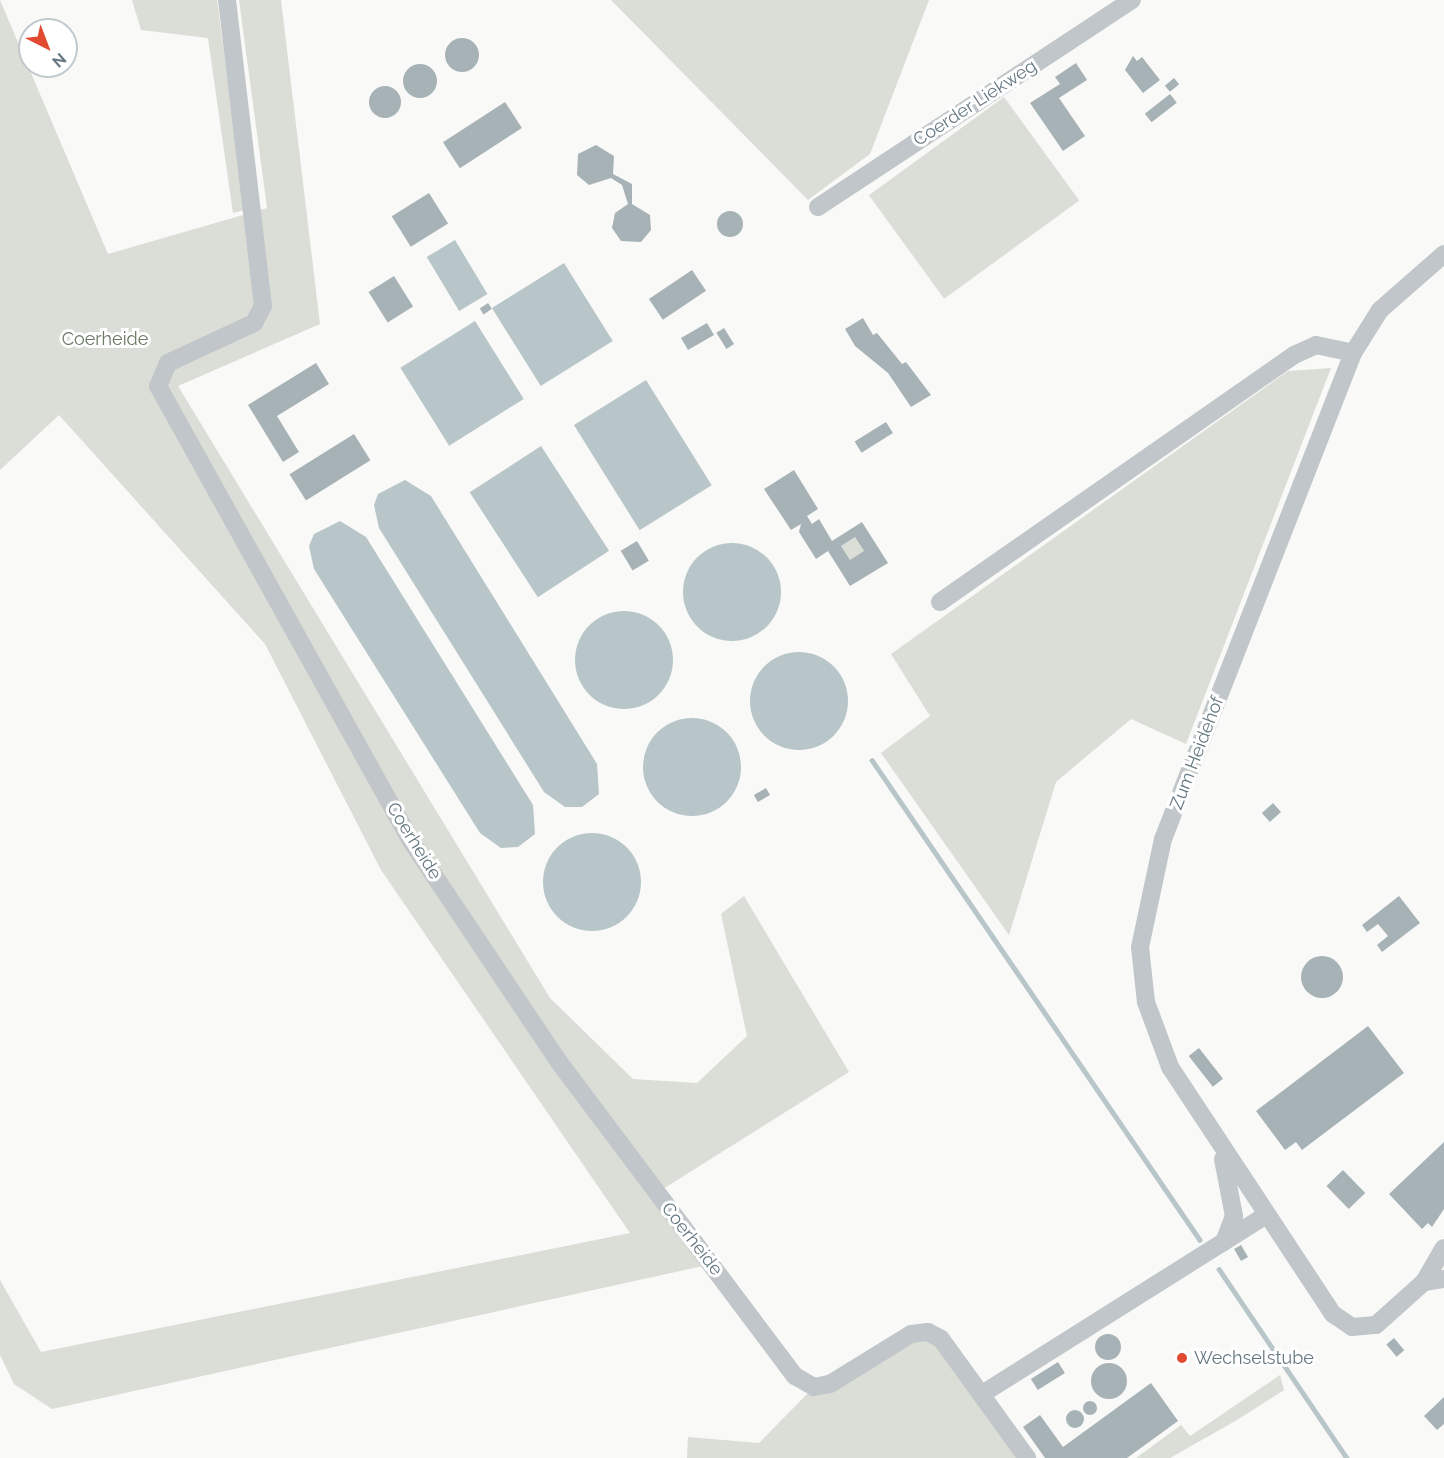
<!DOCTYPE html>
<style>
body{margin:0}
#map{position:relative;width:1444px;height:1458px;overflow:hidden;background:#f9f9f7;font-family:Raleway,sans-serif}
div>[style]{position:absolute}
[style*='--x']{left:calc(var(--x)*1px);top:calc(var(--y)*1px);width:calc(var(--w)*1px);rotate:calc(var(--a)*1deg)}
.green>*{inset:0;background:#daded6;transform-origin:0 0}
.water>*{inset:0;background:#b8c6c9;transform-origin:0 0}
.round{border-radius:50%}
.stream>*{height:4.5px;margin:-2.25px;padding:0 2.25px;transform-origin:2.25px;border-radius:2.25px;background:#b8c6c9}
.building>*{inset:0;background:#a7b2b6;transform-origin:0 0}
.minor>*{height:18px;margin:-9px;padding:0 9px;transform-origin:9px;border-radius:9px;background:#c0c6c9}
.dots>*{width:16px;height:16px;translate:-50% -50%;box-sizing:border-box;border:3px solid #fff;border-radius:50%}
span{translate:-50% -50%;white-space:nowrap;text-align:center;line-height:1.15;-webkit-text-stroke:6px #fff;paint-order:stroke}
.street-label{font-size:18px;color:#657882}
.park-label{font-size:18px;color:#6a7a64}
.poi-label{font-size:18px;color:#657882}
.left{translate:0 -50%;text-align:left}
.north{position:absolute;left:18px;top:18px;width:60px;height:60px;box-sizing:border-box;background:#fff;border:2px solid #c1c9cd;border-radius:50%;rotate:138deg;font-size:16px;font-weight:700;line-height:24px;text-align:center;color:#657882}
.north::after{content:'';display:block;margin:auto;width:21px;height:27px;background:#e14930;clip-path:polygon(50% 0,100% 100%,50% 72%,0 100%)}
</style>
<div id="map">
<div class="green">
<div style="clip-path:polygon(0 0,108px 254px,267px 208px,239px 0,281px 0,320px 324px,178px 386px,550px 998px,633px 1079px,697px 1083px,747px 1036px,721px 914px,744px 896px,849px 1072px,663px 1189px,712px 1264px,52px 1409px,14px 1384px,0 1355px,0 1280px,41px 1352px,630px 1233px,381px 870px,265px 644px,59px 415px,0 470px)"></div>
<div style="clip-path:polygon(132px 0,217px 0,245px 210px,233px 213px,208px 38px,141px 30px)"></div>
<div style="clip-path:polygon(611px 0,929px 0,870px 154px,808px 200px)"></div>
<div style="left:1004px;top:97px;width:128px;height:167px;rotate:54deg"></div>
<div style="clip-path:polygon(1331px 368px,1186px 744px,1131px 719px,1056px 782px,1009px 935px,881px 753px,930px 716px,891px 654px,1288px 371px)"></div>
<div style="left:855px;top:537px;width:17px;height:17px;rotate:57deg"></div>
<div style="clip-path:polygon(913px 1338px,934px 1339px,1021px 1458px,687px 1458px,688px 1437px,759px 1443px,807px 1394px,817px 1395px)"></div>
<div style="clip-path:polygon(1280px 1375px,1284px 1390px,1237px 1420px,1170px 1458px,1136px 1458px,1181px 1425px,1190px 1436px)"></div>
</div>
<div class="water">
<div style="left:455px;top:240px;width:63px;height:33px;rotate:59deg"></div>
<div style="left:564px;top:263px;width:92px;height:85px;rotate:58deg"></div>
<div style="left:475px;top:321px;width:92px;height:88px;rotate:58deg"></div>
<div style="left:646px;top:380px;width:124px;height:85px;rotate:58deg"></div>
<div style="left:541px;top:446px;width:125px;height:85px;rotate:57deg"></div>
<div style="clip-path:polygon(405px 480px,431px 496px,597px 764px,599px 794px,582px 807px,565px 807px,544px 792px,379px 528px,374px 505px,378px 494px)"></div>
<div style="clip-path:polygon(340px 521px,366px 537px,533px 805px,535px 834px,518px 847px,501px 848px,480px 833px,314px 569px,309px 546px,314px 534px)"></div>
<div class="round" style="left:683px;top:543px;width:98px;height:98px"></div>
<div class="round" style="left:575px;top:611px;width:98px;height:98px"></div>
<div class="round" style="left:750px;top:652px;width:98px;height:98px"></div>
<div class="round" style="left:643px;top:718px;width:98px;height:98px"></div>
<div class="round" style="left:543px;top:833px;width:98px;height:98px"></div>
</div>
<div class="stream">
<div style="--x:872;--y:760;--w:581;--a:55.65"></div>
<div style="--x:1219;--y:1269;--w:228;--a:55.9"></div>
</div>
<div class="building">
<div class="round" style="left:445px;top:38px;width:34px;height:34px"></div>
<div style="clip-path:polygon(1133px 56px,1137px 61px,1142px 57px,1160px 80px,1143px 93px,1125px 70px)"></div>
<div style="clip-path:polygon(1076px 63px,1087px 80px,1059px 98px,1085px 136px,1063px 151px,1030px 103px,1060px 84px,1055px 77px)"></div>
<div class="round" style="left:403px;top:64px;width:34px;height:34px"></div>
<div style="left:1174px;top:78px;width:8px;height:12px;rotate:50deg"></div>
<div class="round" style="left:369px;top:86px;width:32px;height:32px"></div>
<div style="left:1170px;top:94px;width:11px;height:32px;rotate:52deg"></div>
<div style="left:505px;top:102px;width:31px;height:74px;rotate:57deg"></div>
<div style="clip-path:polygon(596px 145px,614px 156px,613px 174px,632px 184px,632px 204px,650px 215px,651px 230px,641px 242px,621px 241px,612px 228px,615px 213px,628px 204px,622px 185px,611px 178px,589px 185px,577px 175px,578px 154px)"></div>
<div style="left:429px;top:193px;width:36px;height:44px;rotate:58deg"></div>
<div class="round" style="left:717px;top:211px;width:26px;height:26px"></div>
<div style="left:692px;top:270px;width:25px;height:52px;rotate:56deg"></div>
<div style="left:394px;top:276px;width:36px;height:30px;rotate:58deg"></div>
<div style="left:488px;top:303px;width:7px;height:10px;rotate:56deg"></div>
<div style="clip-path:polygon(863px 318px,873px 335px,877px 333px,902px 364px,906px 362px,931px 395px,911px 407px,888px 373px,855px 346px,845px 329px)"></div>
<div style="left:707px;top:323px;width:14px;height:30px;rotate:60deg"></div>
<div style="left:724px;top:328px;width:19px;height:9px;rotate:58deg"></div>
<div style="clip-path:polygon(316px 363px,329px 384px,277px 416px,299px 452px,283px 462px,248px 405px)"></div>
<div style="left:886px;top:422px;width:13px;height:37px;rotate:58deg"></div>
<div style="left:354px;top:434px;width:31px;height:76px;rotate:58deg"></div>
<div style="clip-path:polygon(evenodd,794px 470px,818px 509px,807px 516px,812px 524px,819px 519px,832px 541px,862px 522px,888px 563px,850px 586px,828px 551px,816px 559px,799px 532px,801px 524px,791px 530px,764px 489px,794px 470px,855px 537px,864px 551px,850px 560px,841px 546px,855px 537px)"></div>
<div style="left:637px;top:541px;width:23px;height:19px;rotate:59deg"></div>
<div style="left:766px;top:788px;width:8px;height:14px;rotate:60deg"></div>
<div style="left:1273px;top:803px;width:12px;height:15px;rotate:48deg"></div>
<div style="clip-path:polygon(1399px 896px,1420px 923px,1382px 952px,1377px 945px,1388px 936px,1378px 924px,1367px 932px,1362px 925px)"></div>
<div class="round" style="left:1301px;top:956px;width:42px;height:42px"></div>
<div style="clip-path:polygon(1368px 1026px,1404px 1073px,1302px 1150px,1296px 1142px,1285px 1150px,1256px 1111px)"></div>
<div style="left:1199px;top:1048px;width:39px;height:13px;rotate:52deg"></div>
<div style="clip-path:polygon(1444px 1142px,1444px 1209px,1432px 1227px,1428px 1223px,1422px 1229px,1389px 1194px)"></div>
<div style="left:1343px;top:1170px;width:32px;height:23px;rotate:46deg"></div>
<div style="left:1241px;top:1245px;width:14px;height:8px;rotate:60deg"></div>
<div class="round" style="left:1095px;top:1334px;width:26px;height:26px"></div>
<div style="left:1394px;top:1338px;width:16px;height:10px;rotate:50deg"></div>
<div style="left:1058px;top:1362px;width:13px;height:32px;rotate:58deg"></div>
<div class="round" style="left:1091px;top:1363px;width:36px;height:36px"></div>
<div style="clip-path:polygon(1151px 1383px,1178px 1421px,1127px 1458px,1045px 1458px,1023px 1427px,1040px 1415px,1063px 1447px)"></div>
<div style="clip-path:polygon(1444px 1397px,1444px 1424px,1437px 1430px,1424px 1416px)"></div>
<div class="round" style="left:1083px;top:1401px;width:14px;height:14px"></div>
<div class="round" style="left:1066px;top:1410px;width:18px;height:18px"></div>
</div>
<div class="minor">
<div style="--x:227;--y:0;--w:308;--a:83.3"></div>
<div style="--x:263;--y:306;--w:19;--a:118"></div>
<div style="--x:254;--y:323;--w:95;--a:155.1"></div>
<div style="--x:168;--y:363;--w:25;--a:113"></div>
<div style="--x:158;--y:386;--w:521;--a:60.92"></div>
<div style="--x:411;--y:841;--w:266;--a:56.2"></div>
<div style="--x:559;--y:1062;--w:393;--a:53.1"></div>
<div style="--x:795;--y:1376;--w:22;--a:30"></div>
<div style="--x:814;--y:1387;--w:16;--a:-11"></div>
<div style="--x:830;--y:1384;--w:95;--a:-31.7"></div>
<div style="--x:911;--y:1334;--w:17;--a:-7"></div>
<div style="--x:928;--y:1332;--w:15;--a:28"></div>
<div style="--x:941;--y:1339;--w:147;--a:54.1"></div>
<div style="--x:818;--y:207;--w:376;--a:-33.4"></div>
<div style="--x:1444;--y:254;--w:85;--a:138.8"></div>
<div style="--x:1380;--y:310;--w:51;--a:122.1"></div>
<div style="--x:1353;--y:353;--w:522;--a:111.35"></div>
<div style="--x:1163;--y:839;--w:110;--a:102"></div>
<div style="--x:1140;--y:947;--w:55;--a:83.8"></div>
<div style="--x:1146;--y:1002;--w:69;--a:69.7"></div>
<div style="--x:1170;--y:1067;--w:296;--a:56.6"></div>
<div style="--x:1333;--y:1314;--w:23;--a:34"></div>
<div style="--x:1352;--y:1327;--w:24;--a:-5"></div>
<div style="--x:1376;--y:1325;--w:64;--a:-41.9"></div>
<div style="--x:1424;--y:1282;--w:39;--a:-60"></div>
<div style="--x:940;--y:602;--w:432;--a:-34.9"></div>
<div style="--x:1294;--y:355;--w:24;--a:-24"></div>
<div style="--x:1316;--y:345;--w:38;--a:12"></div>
<div style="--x:1223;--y:1159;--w:58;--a:79.1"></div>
<div style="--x:1234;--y:1216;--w:28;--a:111"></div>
<div style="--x:1424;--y:1282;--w:20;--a:-9"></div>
<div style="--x:982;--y:1394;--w:334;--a:-32.2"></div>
</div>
<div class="dots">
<div style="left:1182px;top:1358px;background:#e14930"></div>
</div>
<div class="street-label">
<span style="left:975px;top:103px;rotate:-33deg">Coerder Liekweg</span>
<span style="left:1197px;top:753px;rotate:-69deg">Zum Heidehof</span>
<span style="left:414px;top:841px;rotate:58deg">Coerheide</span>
<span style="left:692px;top:1239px;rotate:52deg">Coerheide</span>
</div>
<div class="park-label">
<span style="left:105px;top:339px">Coerheide</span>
</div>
<div class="poi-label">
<span class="left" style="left:1194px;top:1358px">Wechselstube</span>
</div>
<div class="north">N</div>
</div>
